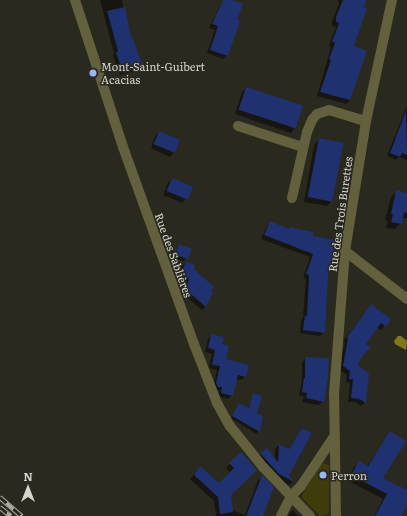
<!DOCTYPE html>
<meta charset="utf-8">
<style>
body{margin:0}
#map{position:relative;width:407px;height:516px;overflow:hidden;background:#2a291e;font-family:Literata,serif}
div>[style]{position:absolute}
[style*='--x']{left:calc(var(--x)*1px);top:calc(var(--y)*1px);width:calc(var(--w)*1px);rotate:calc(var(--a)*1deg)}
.green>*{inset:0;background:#403b0b}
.water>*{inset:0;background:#817818}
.shadow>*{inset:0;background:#0007}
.building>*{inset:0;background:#1f3170;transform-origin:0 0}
.minor>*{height:10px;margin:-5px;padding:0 5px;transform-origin:5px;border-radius:5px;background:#63603e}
.rail>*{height:4.5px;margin-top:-2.25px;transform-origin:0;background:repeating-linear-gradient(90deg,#2a291e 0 9px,#aeada5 0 18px);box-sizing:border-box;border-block:1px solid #aeada5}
.dots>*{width:11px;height:11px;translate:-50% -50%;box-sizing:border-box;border:2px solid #2a291e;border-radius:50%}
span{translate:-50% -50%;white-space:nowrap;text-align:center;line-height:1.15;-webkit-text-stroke:3px #2a291e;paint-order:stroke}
.poi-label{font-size:11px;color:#d5d4cd}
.left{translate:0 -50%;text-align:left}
.street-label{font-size:11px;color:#d5d4cd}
.north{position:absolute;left:8px;top:468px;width:40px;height:40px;-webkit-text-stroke:3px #2a291e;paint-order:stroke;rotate:0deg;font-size:11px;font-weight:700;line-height:16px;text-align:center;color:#d5d4cd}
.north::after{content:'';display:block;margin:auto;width:14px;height:18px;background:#d5d4cd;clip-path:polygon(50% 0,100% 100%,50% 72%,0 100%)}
</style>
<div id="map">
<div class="green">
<div style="clip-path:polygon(324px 463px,329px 465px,329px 513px,323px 516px,320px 516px,302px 498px,302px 495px,321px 465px)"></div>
</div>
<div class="water">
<div style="clip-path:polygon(398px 336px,401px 336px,407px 341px,406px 350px,395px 344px,394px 341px)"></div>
</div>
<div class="shadow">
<div style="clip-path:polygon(100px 0,122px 0,129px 32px,142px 66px,138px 70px,120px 75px,113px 56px,114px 53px)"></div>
<div style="clip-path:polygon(223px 0,229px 0,236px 21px,227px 55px,223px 59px,207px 53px,215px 30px,209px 28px)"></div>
<div style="clip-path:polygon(338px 0,365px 0,353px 47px,350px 100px,346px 104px,317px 96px,331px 47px,329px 46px,336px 27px,332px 26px,332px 21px,339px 4px)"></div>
<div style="clip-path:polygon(246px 88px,294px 129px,291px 133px,235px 114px,242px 92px)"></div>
<div style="clip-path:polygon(407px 106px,407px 160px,398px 157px,396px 160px,387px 156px)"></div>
<div style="clip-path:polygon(159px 132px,179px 141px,173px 153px,170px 157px,151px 148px,155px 136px)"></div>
<div style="clip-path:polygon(320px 139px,333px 200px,327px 206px,304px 202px,314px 145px)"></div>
<div style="clip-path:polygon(172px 179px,186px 199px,182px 203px,163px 195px,168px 183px)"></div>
<div style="clip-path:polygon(397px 191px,407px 194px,407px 218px,402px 218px,401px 223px,395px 229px,386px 228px,388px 221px,385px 220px,391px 197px)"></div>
<div style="clip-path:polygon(270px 222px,312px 237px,327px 275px,324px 332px,320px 336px,300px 333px,301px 320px,303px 318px,306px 279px,303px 278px,310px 257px,261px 239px,267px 226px)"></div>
<div style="clip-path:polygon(180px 245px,191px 250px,184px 261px,172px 257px)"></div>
<div style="clip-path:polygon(186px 262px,210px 291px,206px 306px,202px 310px,182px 293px,185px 283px,177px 279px,182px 266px)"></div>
<div style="clip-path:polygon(371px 305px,390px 319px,381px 330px,377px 327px,364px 344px,355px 364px,365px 402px,361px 406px,355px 402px,348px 402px,350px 383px,346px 382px,347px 375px,339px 370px,340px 362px,345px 342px,343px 341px)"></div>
<div style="clip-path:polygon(211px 335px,221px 345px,225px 360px,247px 366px,245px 377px,241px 380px,236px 379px,232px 395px,228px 399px,218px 396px,219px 391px,214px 390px,213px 388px,217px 370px,209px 368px,212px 354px,205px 352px,208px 339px)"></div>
<div style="clip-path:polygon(306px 358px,323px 401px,319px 405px,302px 402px,304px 397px,299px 395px,302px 381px,302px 362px)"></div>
<div style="clip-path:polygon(254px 394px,256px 413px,261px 416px,257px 434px,231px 418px,238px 406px,248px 409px)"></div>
<div style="clip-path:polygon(302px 429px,287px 475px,293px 482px,289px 485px,275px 477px,257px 458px,261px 454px,275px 459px,275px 449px,279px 445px,288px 450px)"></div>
<div style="clip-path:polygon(390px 433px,382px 478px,407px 491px,407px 502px,400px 516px,374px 516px,383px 499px,347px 480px,354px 467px,359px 462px,367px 466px)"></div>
<div style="clip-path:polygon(241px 453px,230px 495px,232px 510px,245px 515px,258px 480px,262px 477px,262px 516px,216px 516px,214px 501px,190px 479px,200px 468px,219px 485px,231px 473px,226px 468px)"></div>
<div style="clip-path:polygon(293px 510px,298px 516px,288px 516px,290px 513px)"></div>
</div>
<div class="building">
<div style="clip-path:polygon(223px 0,232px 0,243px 4px,237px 20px,240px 21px,228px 56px,210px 50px,218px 26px,212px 24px)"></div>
<div style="clip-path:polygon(343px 0,366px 0,364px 7px,367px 8px,354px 46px,367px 51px,350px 100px,320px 92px,331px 60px,329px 59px,335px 43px,332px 42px,339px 23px,336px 22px,336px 17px)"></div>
<div style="clip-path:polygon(125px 7px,130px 32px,143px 66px,123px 73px,116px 52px,118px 51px,107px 11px)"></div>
<div style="left:246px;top:87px;width:60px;height:24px;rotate:18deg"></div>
<div style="clip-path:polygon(406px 111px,407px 155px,402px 153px,400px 157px,390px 153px)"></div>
<div style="left:159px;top:131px;width:23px;height:14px;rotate:23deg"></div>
<div style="left:319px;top:138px;width:25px;height:60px;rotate:11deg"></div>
<div style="left:172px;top:178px;width:23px;height:14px;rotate:23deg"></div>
<div style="clip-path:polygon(396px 190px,407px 193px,407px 213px,404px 212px,402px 224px,391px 222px,393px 215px,391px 214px)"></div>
<div style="clip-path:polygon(270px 221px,289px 229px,289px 227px,313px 232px,313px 236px,335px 240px,331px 260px,333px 260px,328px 275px,325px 333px,303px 330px,305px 315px,307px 316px,309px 275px,306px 274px,313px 254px,264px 235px)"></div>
<div style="left:179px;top:244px;width:14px;height:11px;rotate:21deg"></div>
<div style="clip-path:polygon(186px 261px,195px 265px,194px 269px,214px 287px,211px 291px,213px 293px,206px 307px,185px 289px,189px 279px,180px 275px)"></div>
<div style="clip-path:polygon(371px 304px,391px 319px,386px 327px,381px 323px,366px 344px,370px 347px,357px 364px,369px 374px,366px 403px,359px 399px,351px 398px,353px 379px,349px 379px,350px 371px,343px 366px,348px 338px,347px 337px)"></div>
<div style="clip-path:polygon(211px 334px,224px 337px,222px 344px,229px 346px,226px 359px,249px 365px,246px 377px,238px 375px,233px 396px,221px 393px,222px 387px,218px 387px,216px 383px,220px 366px,212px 365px,215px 350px,208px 348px)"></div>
<div style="clip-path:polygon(305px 357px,329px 358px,328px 378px,324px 402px,306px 398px,307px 393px,302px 392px,304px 378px,305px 378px)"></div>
<div style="clip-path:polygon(253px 393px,262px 396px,257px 413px,263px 416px,260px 432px,232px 416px,239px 403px,249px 408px)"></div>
<div style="clip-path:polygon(302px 428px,312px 433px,289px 475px,294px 482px,279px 474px,260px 453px,267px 448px,278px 462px,279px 444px,289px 449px)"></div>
<div style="clip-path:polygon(390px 431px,406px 441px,383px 478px,407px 490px,407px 505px,401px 516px,375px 516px,387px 494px,351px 475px,359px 461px,368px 466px)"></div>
<div style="clip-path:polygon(241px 452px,257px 470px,231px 495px,233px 512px,220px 514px,218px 497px,194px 475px,200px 466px,219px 483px,234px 468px,229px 463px)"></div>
<div style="clip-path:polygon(262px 475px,274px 487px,263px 516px,246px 516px)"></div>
</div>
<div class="minor">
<div style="--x:75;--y:0;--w:155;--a:71.9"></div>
<div style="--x:123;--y:147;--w:209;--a:70.2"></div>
<div style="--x:194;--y:344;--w:63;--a:68.7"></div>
<div style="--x:217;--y:403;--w:26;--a:61"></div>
<div style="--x:230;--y:426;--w:53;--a:51.2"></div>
<div style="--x:263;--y:467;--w:68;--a:46.2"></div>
<div style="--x:238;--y:126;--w:68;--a:17.9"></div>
<div style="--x:292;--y:198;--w:68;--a:-77.2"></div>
<div style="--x:307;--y:132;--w:13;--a:-67"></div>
<div style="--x:312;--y:120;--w:8;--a:-50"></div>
<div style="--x:317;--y:114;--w:13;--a:-18"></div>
<div style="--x:329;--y:110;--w:39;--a:17"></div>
<div style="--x:345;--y:251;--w:78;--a:37.7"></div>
<div style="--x:281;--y:516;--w:22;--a:-63"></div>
<div style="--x:291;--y:496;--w:14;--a:-45"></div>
<div style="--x:301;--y:486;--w:61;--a:-56.3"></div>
<div style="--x:336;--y:516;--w:122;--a:-90.9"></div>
<div style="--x:334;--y:394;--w:143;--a:-85.6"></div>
<div style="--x:345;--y:251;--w:132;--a:-80.8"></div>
<div style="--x:366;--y:121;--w:124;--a:-77.9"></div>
</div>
<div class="rail">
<div style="--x:0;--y:497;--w:29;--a:41"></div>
<div style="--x:0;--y:507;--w:14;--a:39"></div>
</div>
<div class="dots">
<div style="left:93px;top:73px;background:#99b5fd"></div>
<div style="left:323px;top:475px;background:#99b5fd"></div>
</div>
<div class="poi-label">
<span class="left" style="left:101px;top:73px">Mont-Saint-Guibert<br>Acacias</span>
<span class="left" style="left:331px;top:475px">Perron</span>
</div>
<div class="street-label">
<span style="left:340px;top:214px;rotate:-82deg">Rue des Trois Burettes</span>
<span style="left:174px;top:255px;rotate:70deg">Rue des Sablières</span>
</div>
<div class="north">N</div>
</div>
